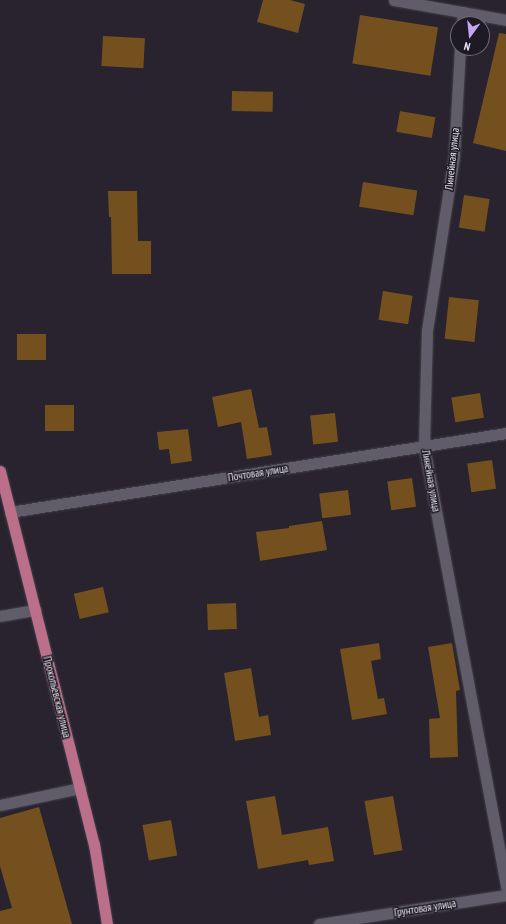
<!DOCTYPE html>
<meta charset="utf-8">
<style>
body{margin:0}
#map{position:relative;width:506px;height:924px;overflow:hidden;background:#28232f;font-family:"PT Sans Narrow",sans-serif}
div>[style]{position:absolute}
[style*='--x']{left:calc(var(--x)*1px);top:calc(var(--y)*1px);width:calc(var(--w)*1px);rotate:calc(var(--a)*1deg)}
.building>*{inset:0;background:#73501e;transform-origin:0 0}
.roads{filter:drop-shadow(0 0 1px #45424b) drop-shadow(0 0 1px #45424b)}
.service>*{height:11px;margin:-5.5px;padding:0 5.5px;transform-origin:5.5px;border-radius:5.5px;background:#615c69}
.minor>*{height:11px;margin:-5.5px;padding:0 5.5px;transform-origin:5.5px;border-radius:5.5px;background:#615c69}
.secondary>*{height:11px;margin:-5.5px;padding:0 5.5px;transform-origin:5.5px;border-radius:5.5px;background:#615c69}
.primary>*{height:11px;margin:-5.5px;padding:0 5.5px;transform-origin:5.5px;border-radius:5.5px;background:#bb6f89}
span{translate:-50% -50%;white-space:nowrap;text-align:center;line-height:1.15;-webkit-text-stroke:3px #1e1a25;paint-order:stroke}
.street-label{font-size:11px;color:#eae8f0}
.north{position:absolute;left:450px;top:16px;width:40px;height:40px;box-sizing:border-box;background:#1e1a25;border:1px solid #706c76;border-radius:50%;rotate:195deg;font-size:11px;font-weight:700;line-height:16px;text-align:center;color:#eae8f0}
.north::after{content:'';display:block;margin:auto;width:14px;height:18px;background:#c4a7f1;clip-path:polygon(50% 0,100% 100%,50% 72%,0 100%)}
</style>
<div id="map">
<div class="building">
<div style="clip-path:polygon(263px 0,290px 0,305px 4px,298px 33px,257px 22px)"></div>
<div style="left:360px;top:15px;width:79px;height:49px;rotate:9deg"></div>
<div style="clip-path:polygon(499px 33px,506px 34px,506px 151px,473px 143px)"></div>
<div style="left:103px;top:36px;width:42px;height:30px;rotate:3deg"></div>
<div style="left:232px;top:91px;width:41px;height:20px;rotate:1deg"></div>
<div style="left:400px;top:111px;width:36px;height:21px;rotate:10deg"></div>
<div style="left:363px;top:182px;width:55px;height:25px;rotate:9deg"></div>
<div style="clip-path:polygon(108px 191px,137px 191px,138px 241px,151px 241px,151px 274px,112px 274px,111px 217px,109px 217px)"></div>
<div style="left:464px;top:195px;width:26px;height:33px;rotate:9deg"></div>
<div style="left:383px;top:291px;width:30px;height:29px;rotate:9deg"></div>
<div style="left:449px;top:297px;width:30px;height:42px;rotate:6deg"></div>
<div style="left:17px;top:334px;width:29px;height:26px"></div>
<div style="clip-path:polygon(251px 389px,259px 428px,267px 427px,272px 455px,247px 459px,241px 422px,218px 427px,212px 397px)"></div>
<div style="left:480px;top:393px;width:25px;height:29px;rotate:81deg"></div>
<div style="left:45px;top:405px;width:29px;height:26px"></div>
<div style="left:335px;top:413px;width:29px;height:25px;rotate:84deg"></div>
<div style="clip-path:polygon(188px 429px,192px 461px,171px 464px,169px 449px,159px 450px,157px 432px)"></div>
<div style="left:492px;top:460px;width:29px;height:25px;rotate:82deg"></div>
<div style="left:412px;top:478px;width:29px;height:25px;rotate:82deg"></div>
<div style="left:348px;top:490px;width:25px;height:29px;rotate:83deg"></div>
<div style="clip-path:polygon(322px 521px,327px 550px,260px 561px,256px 532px,289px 528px,289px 526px)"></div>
<div style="left:103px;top:587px;width:26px;height:30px;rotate:77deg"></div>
<div style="left:236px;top:603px;width:26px;height:29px;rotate:88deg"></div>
<div style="clip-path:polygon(379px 643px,381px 659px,371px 661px,378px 699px,384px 698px,387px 714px,352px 720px,340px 649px)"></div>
<div style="clip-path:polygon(452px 643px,460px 690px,456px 691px,458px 757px,430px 758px,429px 719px,440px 718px,428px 647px)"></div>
<div style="clip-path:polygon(251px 668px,259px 717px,268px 715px,271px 735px,235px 741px,224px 673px)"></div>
<div style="clip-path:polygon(275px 796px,282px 835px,328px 827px,334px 861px,309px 865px,308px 860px,258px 869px,246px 801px)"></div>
<div style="left:393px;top:796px;width:55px;height:29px;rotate:80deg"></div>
<div style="clip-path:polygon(39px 807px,72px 924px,0 924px,0 911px,12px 908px,0 866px,0 818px)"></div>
<div style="left:171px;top:820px;width:36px;height:29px;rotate:80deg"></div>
</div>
<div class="roads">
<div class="service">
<div style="--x:0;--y:616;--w:36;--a:-10"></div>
<div style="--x:0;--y:805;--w:82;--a:-12"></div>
</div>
<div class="minor">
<div style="--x:462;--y:24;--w:12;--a:-85"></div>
<div style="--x:460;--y:48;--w:108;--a:93.2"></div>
<div style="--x:454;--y:156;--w:176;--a:98.8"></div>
<div style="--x:427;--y:330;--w:117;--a:91.5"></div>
<div style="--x:424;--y:447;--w:447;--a:79.4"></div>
<div style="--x:10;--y:512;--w:502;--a:-9.05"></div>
<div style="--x:319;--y:924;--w:189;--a:-8.8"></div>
</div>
<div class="secondary">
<div style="--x:394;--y:0;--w:114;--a:10.1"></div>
</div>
<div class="primary">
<div style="--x:0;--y:471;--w:385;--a:75.9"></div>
<div style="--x:94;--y:844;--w:81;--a:80.8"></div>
</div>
</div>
<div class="street-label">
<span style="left:452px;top:159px;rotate:-84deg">Линейная улица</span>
<span style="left:258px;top:473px;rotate:-9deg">Почтовая улица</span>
<span style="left:431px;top:481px;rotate:80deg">Линейная улица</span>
<span style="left:57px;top:697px;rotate:76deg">Прокопьевская улица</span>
<span style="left:425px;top:908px;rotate:-9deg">Грунтовая улица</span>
</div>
<div class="north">N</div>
</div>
